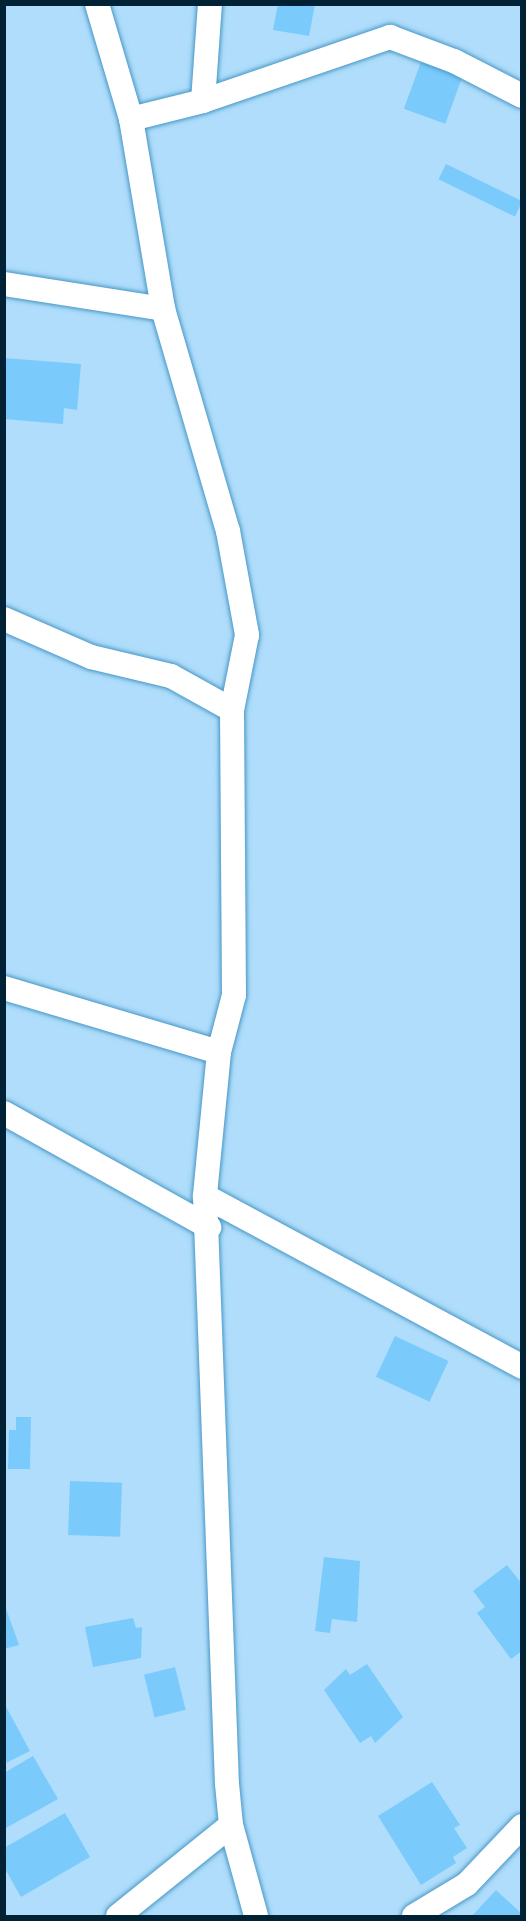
<!DOCTYPE html>
<style>
body{margin:0}
#map{position:relative;width:526px;height:1921px;overflow:hidden;background:#afddfb;font-family:"Alegreya Sans",sans-serif}
div>[style]{position:absolute}
[style*='--x']{left:calc(var(--x)*1px);top:calc(var(--y)*1px);width:calc(var(--w)*1px);rotate:calc(var(--a)*1deg)}
.building>*{inset:0;background:#7bcafc;transform-origin:0 0}
.roads{filter:drop-shadow(0 0 2px #4797c6) drop-shadow(0 0 2px #4797c6)}
.street>*{height:24px;margin:-12px;padding:0 12px;transform-origin:12px;border-radius:12px;background:#fff}
span{translate:-50% -50%;white-space:nowrap;text-align:center;line-height:1.15;-webkit-text-stroke:6px #afddfb;paint-order:stroke}
.frame{position:absolute;inset:0;border:6px solid #002234;pointer-events:none}
</style>
<div id="map">
<div class="building">
<div style="clip-path:polygon(278px 4px,315px 4px,309px 36px,273px 30px)"></div>
<div style="left:422px;top:59px;width:44px;height:53px;rotate:20deg"></div>
<div style="left:446px;top:164px;width:85px;height:17px;rotate:26deg"></div>
<div style="clip-path:polygon(4px 358px,81px 364px,77px 410px,64px 408px,63px 424px,4px 419px)"></div>
<div style="left:395px;top:1336px;width:59px;height:45px;rotate:25deg"></div>
<div style="clip-path:polygon(16px 1417px,31px 1417px,30px 1469px,8px 1469px,9px 1430px,16px 1430px)"></div>
<div style="left:70px;top:1481px;width:52px;height:54px;rotate:2deg"></div>
<div style="clip-path:polygon(324px 1557px,360px 1561px,357px 1622px,332px 1619px,330px 1633px,315px 1631px)"></div>
<div style="clip-path:polygon(507px 1565px,522px 1584px,522px 1651px,511px 1659px,477px 1613px,485px 1607px,473px 1591px)"></div>
<div style="clip-path:polygon(4px 1603px,19px 1645px,4px 1649px)"></div>
<div style="clip-path:polygon(133px 1618px,136px 1628px,142px 1627px,141px 1658px,93px 1667px,85px 1627px)"></div>
<div style="clip-path:polygon(367px 1664px,403px 1717px,375px 1743px,371px 1736px,360px 1743px,324px 1690px,346px 1669px,350px 1675px)"></div>
<div style="left:175px;top:1667px;width:44px;height:32px;rotate:76deg"></div>
<div style="clip-path:polygon(4px 1703px,30px 1751px,4px 1764px)"></div>
<div style="clip-path:polygon(33px 1756px,58px 1799px,4px 1829px,4px 1773px)"></div>
<div style="clip-path:polygon(432px 1782px,460px 1825px,454px 1828px,467px 1848px,453px 1857px,456px 1863px,421px 1885px,378px 1816px)"></div>
<div style="clip-path:polygon(65px 1813px,90px 1857px,21px 1897px,4px 1867px,4px 1848px)"></div>
<div style="clip-path:polygon(496px 1890px,522px 1914px,522px 1916px,472px 1916px)"></div>
</div>
<div class="roads">
<div class="street">
<div style="--x:97;--y:4;--w:120;--a:73.5"></div>
<div style="--x:131;--y:119;--w:193;--a:80.4"></div>
<div style="--x:163;--y:309;--w:231;--a:73.7"></div>
<div style="--x:228;--y:531;--w:106;--a:79.6"></div>
<div style="--x:247;--y:635;--w:76;--a:101.3"></div>
<div style="--x:232;--y:710;--w:285;--a:89.6"></div>
<div style="--x:234;--y:995;--w:59;--a:104.7"></div>
<div style="--x:219;--y:1052;--w:145;--a:95.6"></div>
<div style="--x:205;--y:1196;--w:588;--a:87.86"></div>
<div style="--x:227;--y:1784;--w:41;--a:84.4"></div>
<div style="--x:231;--y:1825;--w:94;--a:74.6"></div>
<div style="--x:203;--y:101;--w:97;--a:-85.9"></div>
<div style="--x:131;--y:119;--w:74;--a:-14"></div>
<div style="--x:203;--y:101;--w:198;--a:-18.9"></div>
<div style="--x:390;--y:37;--w:68;--a:20.6"></div>
<div style="--x:454;--y:61;--w:76;--a:27.2"></div>
<div style="--x:4;--y:284;--w:161;--a:8.9"></div>
<div style="--x:4;--y:619;--w:95;--a:23.6"></div>
<div style="--x:91;--y:657;--w:82;--a:13.4"></div>
<div style="--x:171;--y:676;--w:70;--a:29.1"></div>
<div style="--x:4;--y:988;--w:224;--a:16.6"></div>
<div style="--x:4;--y:1113;--w:235;--a:29.1"></div>
<div style="--x:205;--y:1196;--w:360;--a:28.3"></div>
<div style="--x:118;--y:1916;--w:145;--a:-38.8"></div>
<div style="--x:414;--y:1916;--w:62;--a:-31.1"></div>
<div style="--x:467;--y:1884;--w:80;--a:-46.5"></div>
</div>
</div>
<div class="frame"></div>
</div>
